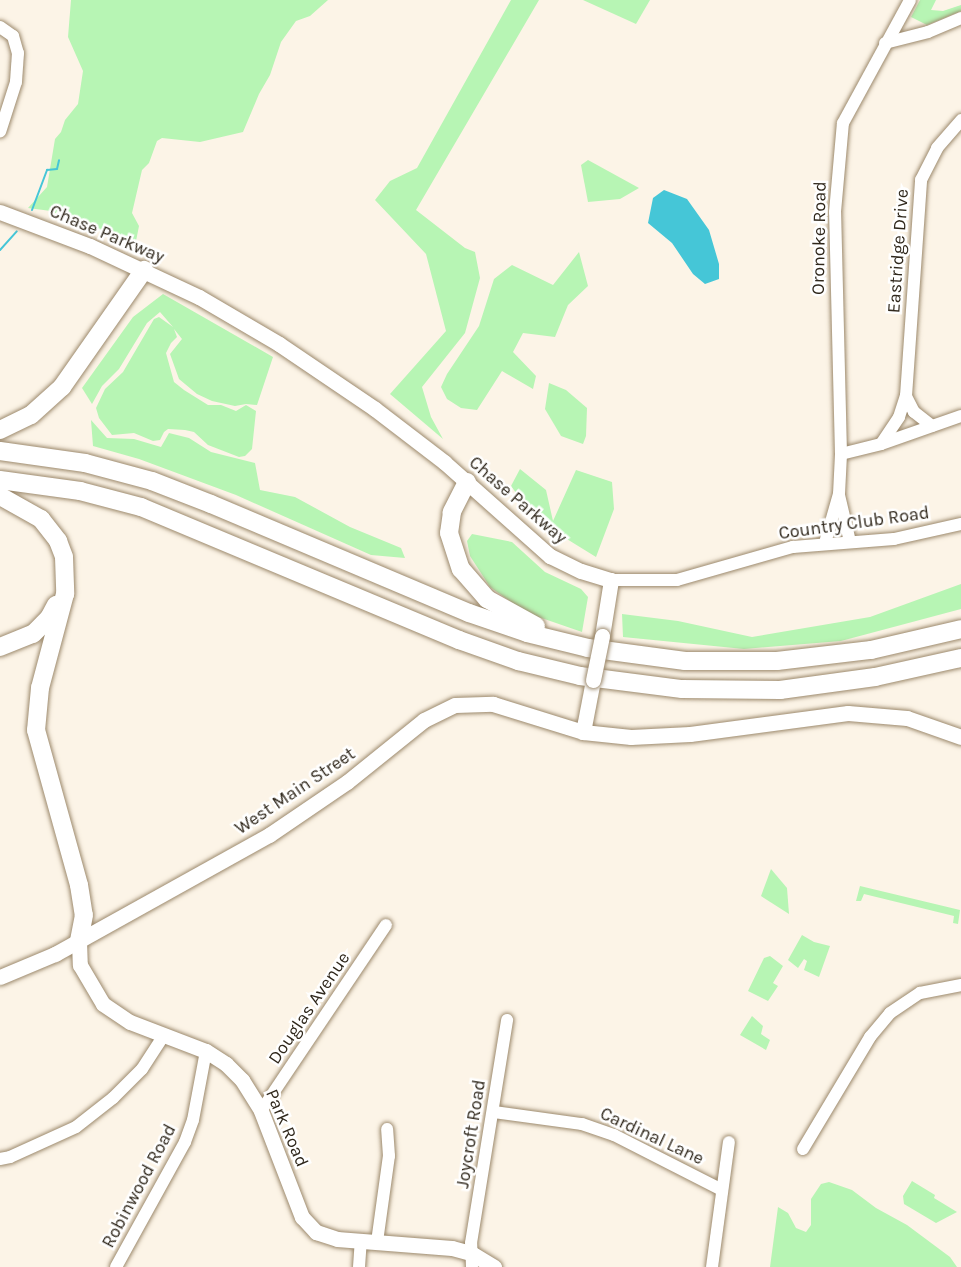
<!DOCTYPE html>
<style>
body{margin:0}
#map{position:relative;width:961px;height:1267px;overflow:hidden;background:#fcf4e7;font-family:Karla,sans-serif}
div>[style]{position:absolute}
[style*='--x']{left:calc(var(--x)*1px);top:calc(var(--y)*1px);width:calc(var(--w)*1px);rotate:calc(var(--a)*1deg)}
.green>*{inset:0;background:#b7f5b4}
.water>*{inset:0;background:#45c6d7}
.stream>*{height:2px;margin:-1px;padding:0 1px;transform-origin:1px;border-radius:1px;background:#45c6d7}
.roads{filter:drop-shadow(0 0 2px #9c896c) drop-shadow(0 0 2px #9c896c)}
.minor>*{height:12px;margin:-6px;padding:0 6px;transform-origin:6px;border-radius:6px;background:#fff}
.major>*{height:15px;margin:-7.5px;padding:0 7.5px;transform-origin:7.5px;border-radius:7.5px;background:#fff}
.highway>*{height:18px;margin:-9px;padding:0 9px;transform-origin:9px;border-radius:9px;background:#fff}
.bridges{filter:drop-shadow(0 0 2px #9c896c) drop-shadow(0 0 2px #9c896c)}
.major-bridge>*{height:15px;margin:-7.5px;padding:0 7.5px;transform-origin:7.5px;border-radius:7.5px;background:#fff}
span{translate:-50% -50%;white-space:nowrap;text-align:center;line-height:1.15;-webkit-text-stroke:5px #fff;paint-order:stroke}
.street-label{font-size:18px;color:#2f271b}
</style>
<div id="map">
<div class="green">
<div style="clip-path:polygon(71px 0,328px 0,310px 16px,296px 21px,281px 42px,270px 75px,259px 94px,243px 132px,200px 142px,162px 138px,157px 141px,149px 163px,142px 170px,132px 213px,139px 226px,136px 241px,131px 244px,51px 211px,28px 208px,47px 187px,55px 139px,61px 132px,65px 120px,78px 104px,83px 71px,68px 37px)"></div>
<div style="clip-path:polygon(511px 0,539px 0,416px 210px,465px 248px,475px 252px,480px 278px,465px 333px,422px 387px,431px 417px,443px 439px,390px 394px,446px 331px,426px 254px,375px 200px,390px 181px,417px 168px)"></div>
<div style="clip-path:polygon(583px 0,650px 0,636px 24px)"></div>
<div style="clip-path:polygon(920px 0,936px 0,931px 10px,943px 11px,961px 5px,961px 11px,927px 25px,911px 17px)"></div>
<div style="clip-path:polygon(588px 160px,639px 188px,620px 199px,588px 202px,581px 165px)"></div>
<div style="clip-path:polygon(579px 252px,588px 286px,568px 305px,555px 337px,523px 333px,513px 352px,536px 376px,533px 389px,502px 371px,477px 410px,461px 408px,447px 399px,441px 387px,447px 374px,479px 326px,494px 279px,512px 265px,553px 285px)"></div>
<div style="clip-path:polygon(163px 294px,273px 357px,257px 405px,246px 404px,235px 406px,212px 401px,197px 394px,179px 379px,170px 354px,182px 339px,174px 329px,177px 337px,171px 343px,166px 353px,174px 382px,184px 390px,208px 405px,221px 405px,236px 411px,246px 405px,256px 411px,252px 449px,245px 456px,239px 457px,208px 445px,194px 432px,185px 430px,168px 429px,164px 432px,160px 440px,153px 441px,134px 433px,112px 435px,99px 418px,96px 408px,105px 389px,123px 372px,154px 319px,159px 317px,173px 327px,160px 312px,147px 323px,119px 369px,102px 386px,92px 404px,82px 388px,133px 317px)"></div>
<div style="clip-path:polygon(549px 383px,566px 390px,587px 408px,586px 436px,583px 444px,561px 436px,545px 409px)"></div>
<div style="clip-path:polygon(91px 420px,107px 438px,134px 439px,161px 447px,169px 433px,189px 438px,211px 452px,255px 463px,260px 490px,295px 497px,350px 527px,401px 548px,405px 558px,371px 555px,236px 495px,139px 459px,93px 446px)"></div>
<div style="clip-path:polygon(520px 469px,546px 490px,553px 521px,576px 470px,612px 482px,614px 509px,596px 557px,536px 520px,511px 486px)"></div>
<div style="clip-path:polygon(472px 534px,512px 542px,545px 572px,581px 589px,588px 597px,582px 632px,527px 613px,490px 587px,470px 556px,467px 541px)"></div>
<div style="clip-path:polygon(961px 584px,961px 609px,841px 641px,744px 649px,623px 637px,622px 614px,678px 621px,752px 637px,870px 617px)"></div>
<div style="clip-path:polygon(771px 869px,787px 888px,789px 914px,761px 896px)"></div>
<div style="clip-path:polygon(860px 886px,960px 910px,958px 924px,953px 923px,954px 916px,864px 894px,861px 901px,856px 901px)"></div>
<div style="clip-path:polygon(802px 935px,814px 942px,830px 946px,819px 977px,804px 970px,807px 961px,804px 959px,798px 968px,788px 960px)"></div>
<div style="clip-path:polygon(770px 956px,783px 966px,773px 983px,778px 986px,768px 1001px,748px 991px,764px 958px)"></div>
<div style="clip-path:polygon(752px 1016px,763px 1026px,761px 1034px,770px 1040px,766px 1050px,740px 1035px)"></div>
<div style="clip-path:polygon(912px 1181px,935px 1195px,934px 1198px,957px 1212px,936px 1223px,904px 1204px,903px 1196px)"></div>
<div style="clip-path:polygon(829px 1182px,852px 1190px,876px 1208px,907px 1225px,950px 1257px,957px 1267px,770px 1267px,778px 1207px,788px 1213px,796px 1228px,806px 1232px,811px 1225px,811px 1199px,821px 1184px)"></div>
</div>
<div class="water">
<div style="clip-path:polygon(664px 190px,687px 199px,709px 230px,719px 264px,719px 279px,705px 284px,693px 274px,672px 243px,648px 223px,653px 198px)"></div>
</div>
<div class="stream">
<div style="--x:32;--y:210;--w:43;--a:-69.4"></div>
<div style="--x:47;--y:170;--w:10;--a:-6"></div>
<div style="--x:57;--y:169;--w:9;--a:-77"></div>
<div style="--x:0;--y:250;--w:25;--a:-48"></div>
</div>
<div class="roads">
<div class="minor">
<div style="--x:0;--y:27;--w:16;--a:35"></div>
<div style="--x:13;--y:36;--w:18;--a:74"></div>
<div style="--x:18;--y:53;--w:29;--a:94"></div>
<div style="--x:16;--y:82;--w:52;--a:107.7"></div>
<div style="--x:885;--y:43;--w:44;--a:-14.3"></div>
<div style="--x:928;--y:32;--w:36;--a:-23"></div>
<div style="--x:932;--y:426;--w:23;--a:-142"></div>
<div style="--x:914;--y:412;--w:18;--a:-117"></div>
<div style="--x:906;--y:396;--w:217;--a:-86"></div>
<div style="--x:921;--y:180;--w:36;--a:-63"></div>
<div style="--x:937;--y:148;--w:37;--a:-49"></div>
<div style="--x:881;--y:444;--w:32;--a:-56"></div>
<div style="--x:899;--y:417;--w:22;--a:-72"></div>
<div style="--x:841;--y:454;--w:41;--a:-14"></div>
<div style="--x:881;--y:444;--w:85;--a:-19.3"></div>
<div style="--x:839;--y:495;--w:48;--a:76.8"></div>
<div style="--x:825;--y:543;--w:51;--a:-74.1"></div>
<div style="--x:839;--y:494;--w:40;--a:-87.1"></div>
<div style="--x:841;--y:454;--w:242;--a:-91.4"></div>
<div style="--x:835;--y:212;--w:89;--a:-84.9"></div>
<div style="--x:843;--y:123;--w:140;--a:-61.4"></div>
<div style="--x:611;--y:580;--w:66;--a:0"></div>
<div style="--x:677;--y:580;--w:121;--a:-15.9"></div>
<div style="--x:793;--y:547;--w:101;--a:-4.5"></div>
<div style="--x:894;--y:539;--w:69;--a:-12.6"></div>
<div style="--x:261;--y:1111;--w:224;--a:-56.1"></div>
<div style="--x:494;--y:1112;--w:89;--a:7.8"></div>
<div style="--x:582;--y:1124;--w:34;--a:19"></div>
<div style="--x:614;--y:1135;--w:121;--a:27"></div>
<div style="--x:803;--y:1149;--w:131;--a:-59.1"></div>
<div style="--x:870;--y:1037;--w:31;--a:-50"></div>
<div style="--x:890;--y:1013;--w:36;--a:-34"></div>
<div style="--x:920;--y:993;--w:42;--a:-11"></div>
<div style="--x:0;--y:1159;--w:10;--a:-11"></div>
<div style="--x:10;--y:1157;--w:72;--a:-24.4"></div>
<div style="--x:76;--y:1127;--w:47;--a:-38.1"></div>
<div style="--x:113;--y:1098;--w:41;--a:-45"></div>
<div style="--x:142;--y:1069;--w:40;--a:-57.1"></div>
<div style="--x:377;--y:1242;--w:87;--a:-82.1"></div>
<div style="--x:389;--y:1156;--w:27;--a:-94"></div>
<div style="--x:116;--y:1267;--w:143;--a:-61.1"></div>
<div style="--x:185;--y:1142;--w:23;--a:-70"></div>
<div style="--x:193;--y:1120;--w:70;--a:-79.3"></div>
<div style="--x:359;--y:1267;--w:26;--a:-86"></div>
<div style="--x:472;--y:1267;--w:24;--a:-92"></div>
<div style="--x:471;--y:1243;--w:226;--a:-80.8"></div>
<div style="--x:712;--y:1267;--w:126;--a:-82.3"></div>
</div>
<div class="major">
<div style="--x:0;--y:212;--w:96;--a:20.7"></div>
<div style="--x:90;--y:246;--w:120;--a:25.1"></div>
<div style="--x:199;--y:297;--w:93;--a:30.4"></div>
<div style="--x:279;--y:344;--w:116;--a:34.1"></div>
<div style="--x:375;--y:409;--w:87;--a:37.5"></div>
<div style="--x:444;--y:462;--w:142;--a:41.6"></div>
<div style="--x:550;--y:556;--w:34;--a:26"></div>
<div style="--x:581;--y:571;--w:31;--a:17"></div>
<div style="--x:611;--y:580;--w:57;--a:99.1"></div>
<div style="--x:583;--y:732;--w:53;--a:-79.1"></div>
<div style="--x:79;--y:941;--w:24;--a:88"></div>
<div style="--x:80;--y:965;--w:45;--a:59.5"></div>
<div style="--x:103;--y:1004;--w:32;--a:34"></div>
<div style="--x:130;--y:1022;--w:81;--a:20.9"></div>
<div style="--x:206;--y:1051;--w:24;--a:33"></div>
<div style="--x:226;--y:1064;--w:23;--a:45"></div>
<div style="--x:242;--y:1080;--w:36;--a:58"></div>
<div style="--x:261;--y:1111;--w:114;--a:68.9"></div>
<div style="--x:302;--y:1217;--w:21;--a:47"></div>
<div style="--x:316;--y:1232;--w:22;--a:18"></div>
<div style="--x:337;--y:1239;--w:115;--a:4.5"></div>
<div style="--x:452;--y:1248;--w:20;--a:15"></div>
<div style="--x:471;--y:1253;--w:27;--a:31"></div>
<div style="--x:0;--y:977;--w:60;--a:-22.7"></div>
<div style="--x:55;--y:954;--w:245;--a:-29.1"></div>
<div style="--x:269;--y:835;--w:94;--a:-34.2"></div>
<div style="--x:347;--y:782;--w:99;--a:-38.8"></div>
<div style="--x:424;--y:720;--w:34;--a:-26"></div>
<div style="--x:455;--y:705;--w:38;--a:-2"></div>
<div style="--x:493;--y:704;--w:94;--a:17.3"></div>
<div style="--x:583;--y:732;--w:48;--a:5.9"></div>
<div style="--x:631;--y:737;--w:59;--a:-2.9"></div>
<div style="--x:690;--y:734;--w:159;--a:-7.6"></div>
<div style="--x:848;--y:713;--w:59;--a:4.8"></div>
<div style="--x:907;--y:718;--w:57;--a:19.4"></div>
</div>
<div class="highway">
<div style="--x:0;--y:430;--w:34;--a:-26"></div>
<div style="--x:31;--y:415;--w:42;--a:-42.1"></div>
<div style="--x:62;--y:387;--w:143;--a:-55"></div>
<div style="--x:0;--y:451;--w:86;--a:8"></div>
<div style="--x:85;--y:463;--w:69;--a:15"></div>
<div style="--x:152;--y:481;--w:63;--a:21.3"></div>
<div style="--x:211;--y:504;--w:280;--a:22.9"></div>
<div style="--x:469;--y:613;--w:61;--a:19"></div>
<div style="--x:527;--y:633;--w:63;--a:13.8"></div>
<div style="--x:588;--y:648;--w:98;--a:7.6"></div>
<div style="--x:685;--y:661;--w:92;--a:0"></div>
<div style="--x:777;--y:661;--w:95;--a:-6.7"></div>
<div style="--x:871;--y:650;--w:92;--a:-13.1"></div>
<div style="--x:0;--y:480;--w:81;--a:7.8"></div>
<div style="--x:80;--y:491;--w:63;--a:14.7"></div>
<div style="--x:141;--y:507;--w:345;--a:22.7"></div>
<div style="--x:459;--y:640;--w:63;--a:19.6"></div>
<div style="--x:518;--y:661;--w:64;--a:13.6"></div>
<div style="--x:580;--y:676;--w:103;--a:7.3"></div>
<div style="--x:682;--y:689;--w:98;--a:0.6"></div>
<div style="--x:780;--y:690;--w:96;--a:-7.8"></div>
<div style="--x:875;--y:677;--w:88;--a:-12.5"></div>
<div style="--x:467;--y:482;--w:34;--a:117"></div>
<div style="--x:452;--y:512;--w:21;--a:98"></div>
<div style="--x:449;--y:533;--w:38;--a:72"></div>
<div style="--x:461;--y:569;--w:40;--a:49"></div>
<div style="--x:487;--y:599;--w:56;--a:28.9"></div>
<div style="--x:0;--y:496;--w:47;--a:29.3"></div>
<div style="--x:41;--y:519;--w:28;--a:52"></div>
<div style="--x:58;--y:541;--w:17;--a:69"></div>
<div style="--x:64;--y:557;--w:37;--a:88"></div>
<div style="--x:65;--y:594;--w:97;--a:104.9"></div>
<div style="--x:40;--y:688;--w:42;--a:95.4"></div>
<div style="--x:36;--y:730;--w:161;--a:74.5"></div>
<div style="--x:79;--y:885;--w:30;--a:81"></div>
<div style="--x:84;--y:915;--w:26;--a:101"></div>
<div style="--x:0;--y:647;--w:35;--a:-22"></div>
<div style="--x:33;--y:634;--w:23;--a:-45"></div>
<div style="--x:49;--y:618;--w:15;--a:-62"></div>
</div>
</div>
<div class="bridges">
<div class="major-bridge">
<div style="--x:593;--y:680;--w:45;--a:-78.4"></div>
</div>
</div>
<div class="street-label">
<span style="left:107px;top:234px;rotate:23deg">Chase Parkway</span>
<span style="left:819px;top:238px;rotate:-89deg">Oronoke Road</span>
<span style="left:898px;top:251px;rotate:-86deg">Eastridge Drive</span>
<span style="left:518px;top:500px;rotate:41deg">Chase Parkway</span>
<span style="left:854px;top:523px;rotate:-8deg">Country Club Road</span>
<span style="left:295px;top:791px;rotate:-34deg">West Main Street</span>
<span style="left:309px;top:1008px;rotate:-56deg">Douglas Avenue</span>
<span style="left:287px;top:1128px;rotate:67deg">Park Road</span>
<span style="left:471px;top:1134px;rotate:-81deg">Joycroft Road</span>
<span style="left:652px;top:1136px;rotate:25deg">Cardinal Lane</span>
<span style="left:139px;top:1186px;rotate:-62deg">Robinwood Road</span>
</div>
</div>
